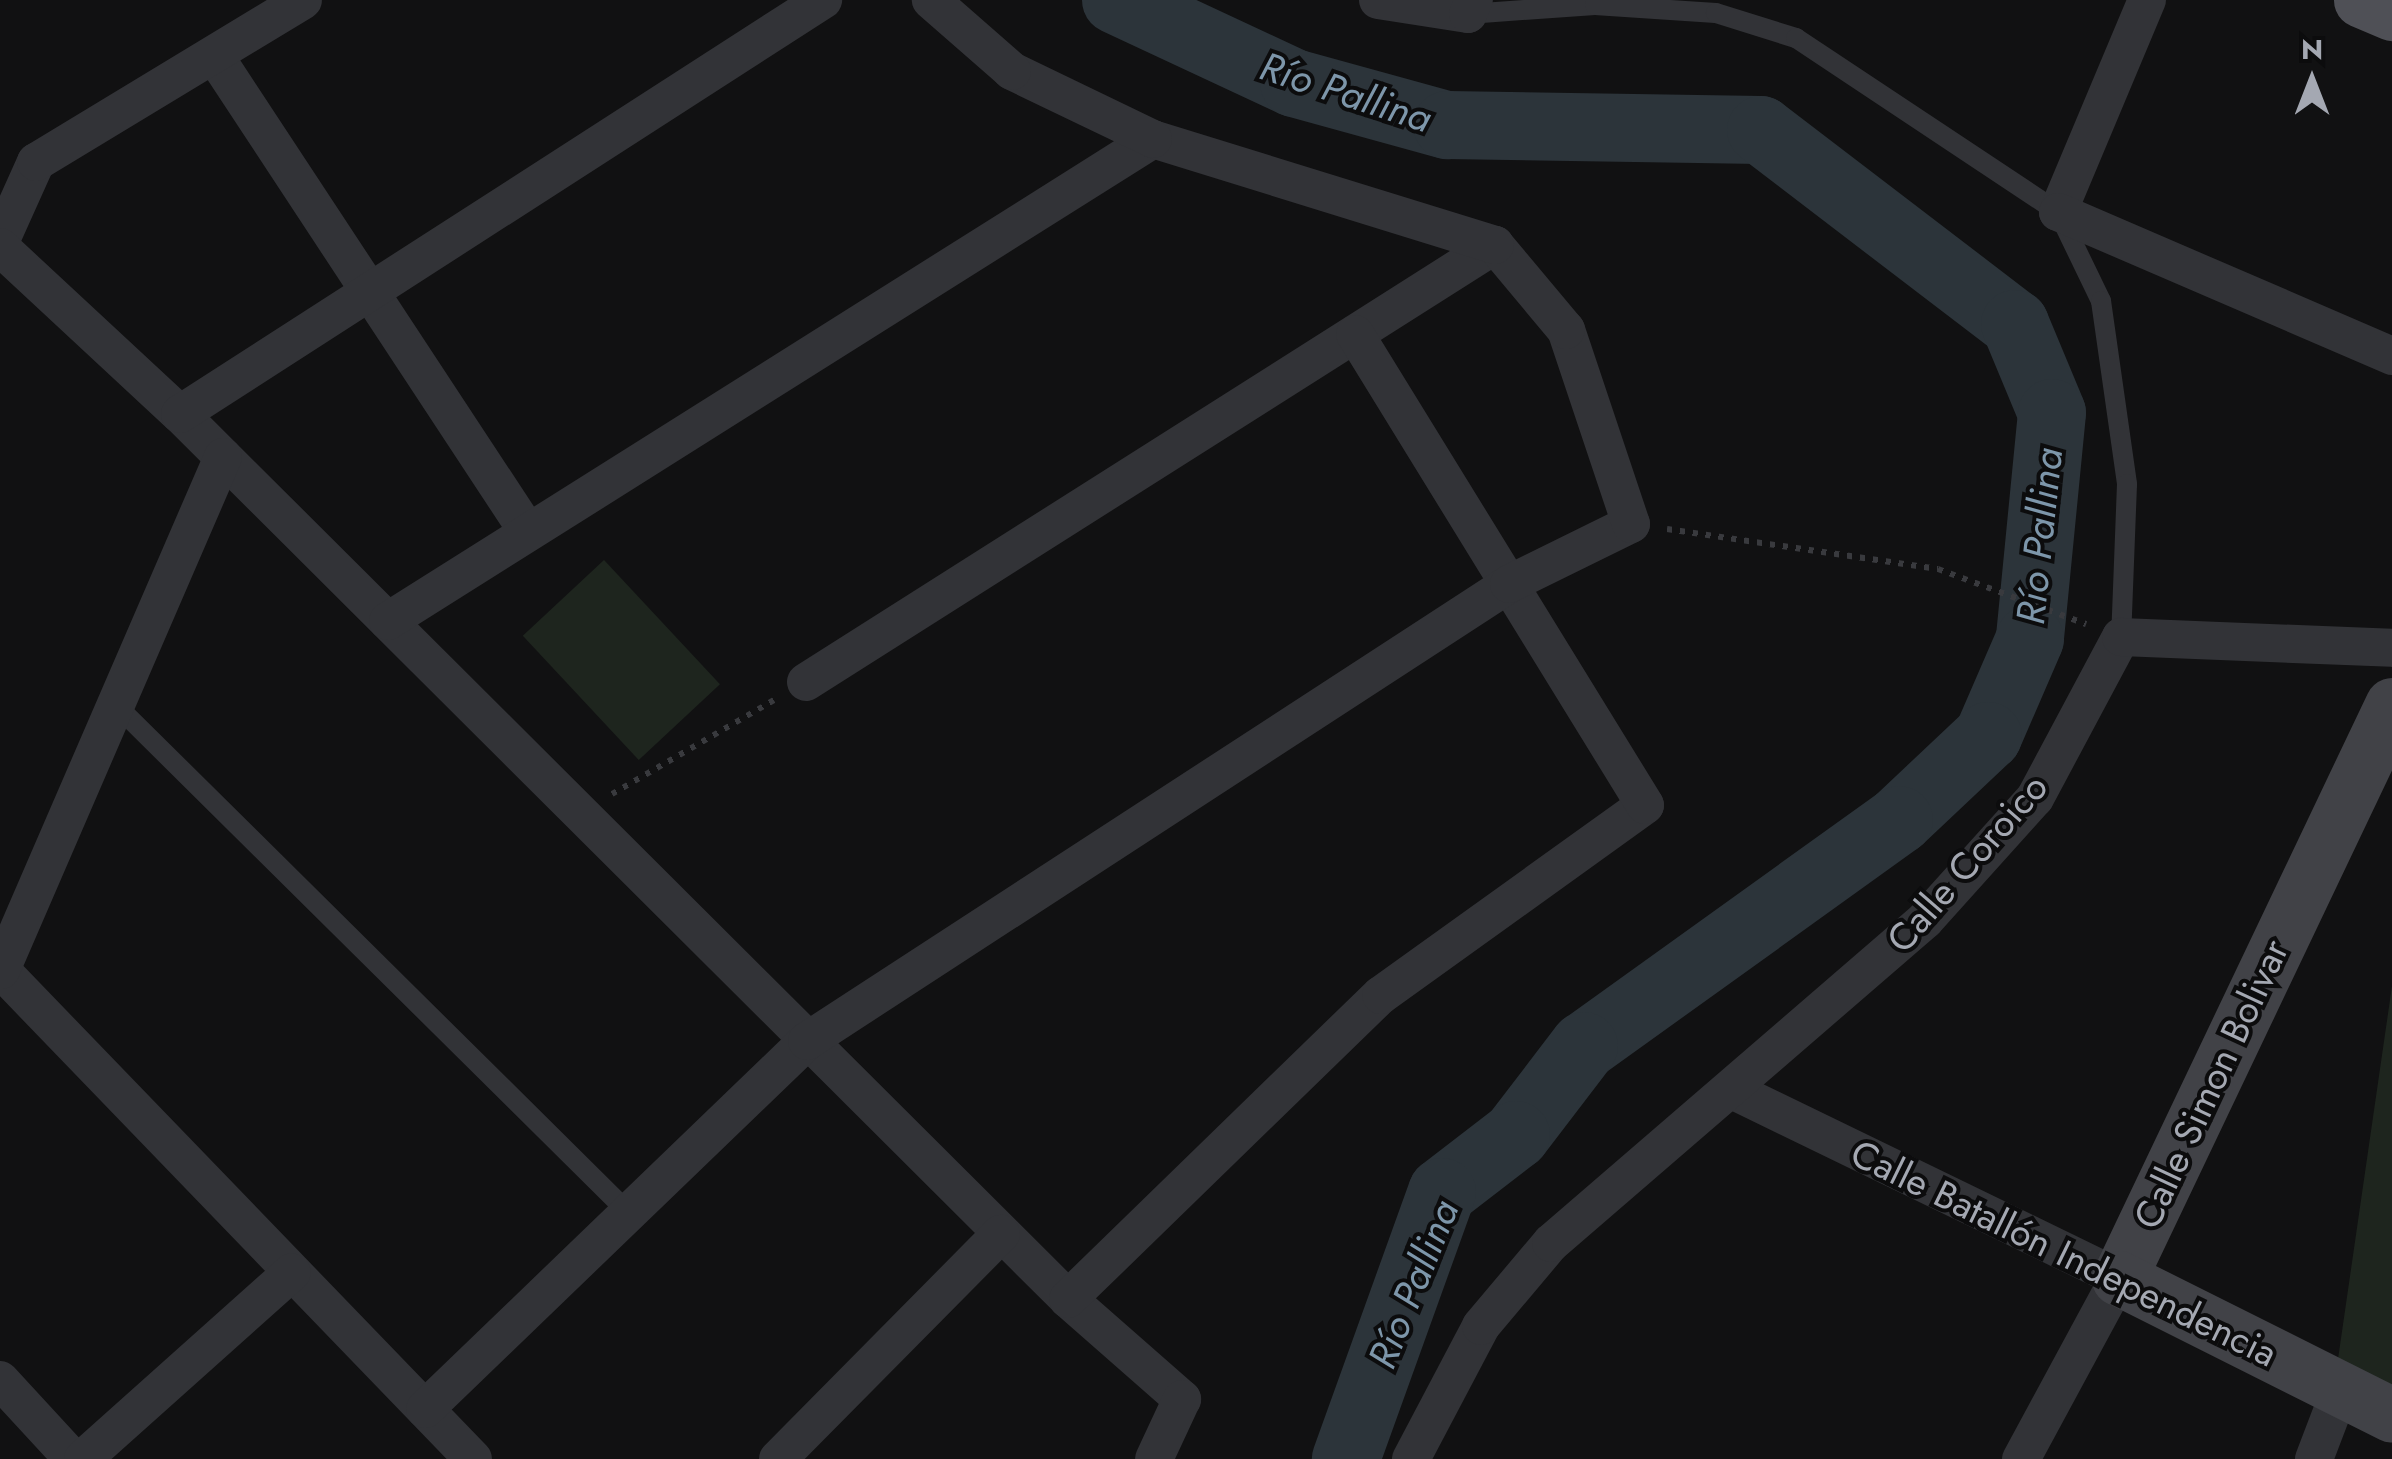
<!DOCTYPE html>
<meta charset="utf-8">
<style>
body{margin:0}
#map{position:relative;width:2392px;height:1459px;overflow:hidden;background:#111112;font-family:Jost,sans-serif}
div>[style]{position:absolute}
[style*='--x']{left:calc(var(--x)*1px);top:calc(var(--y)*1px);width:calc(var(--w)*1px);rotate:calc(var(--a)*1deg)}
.green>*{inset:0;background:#1e251e;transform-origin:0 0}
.river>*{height:68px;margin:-34px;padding:0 34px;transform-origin:34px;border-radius:34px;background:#2c343a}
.path>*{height:6px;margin-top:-3px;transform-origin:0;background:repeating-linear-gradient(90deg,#393a3e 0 5px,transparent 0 13px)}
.service>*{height:20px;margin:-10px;padding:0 10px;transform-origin:10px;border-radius:10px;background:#323337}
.minor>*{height:38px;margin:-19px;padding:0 19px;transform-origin:19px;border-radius:19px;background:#323337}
.secondary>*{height:55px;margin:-27.5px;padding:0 27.5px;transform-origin:27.5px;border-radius:27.5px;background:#414247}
.primary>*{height:55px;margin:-27.5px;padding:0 27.5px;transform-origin:27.5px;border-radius:27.5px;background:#4f5056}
span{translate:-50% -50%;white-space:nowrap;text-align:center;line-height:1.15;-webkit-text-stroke:8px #0c0c0d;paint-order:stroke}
.street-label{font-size:38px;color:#a4a8b2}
.water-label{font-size:40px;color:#7d96aa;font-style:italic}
.north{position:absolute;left:2262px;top:30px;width:100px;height:100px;-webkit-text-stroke:8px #0c0c0d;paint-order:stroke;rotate:0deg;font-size:28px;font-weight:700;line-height:40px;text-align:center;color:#a4a8b2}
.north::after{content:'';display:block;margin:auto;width:35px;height:45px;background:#a4a8b2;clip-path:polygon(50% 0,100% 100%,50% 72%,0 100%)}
</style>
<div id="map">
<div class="green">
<div style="left:604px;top:560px;width:170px;height:111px;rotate:47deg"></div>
<div style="clip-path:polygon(2392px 986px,2392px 1392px,2337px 1366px)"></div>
</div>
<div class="river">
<div style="--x:1116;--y:0;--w:196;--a:25"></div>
<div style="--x:1294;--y:83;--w:159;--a:15.4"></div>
<div style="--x:1447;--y:125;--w:314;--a:0.9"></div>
<div style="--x:1761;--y:130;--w:320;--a:37.4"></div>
<div style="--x:2015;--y:324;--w:96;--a:67.4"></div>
<div style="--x:2052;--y:413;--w:227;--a:95.6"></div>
<div style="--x:2030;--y:639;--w:106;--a:113.4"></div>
<div style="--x:1988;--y:736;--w:122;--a:136.7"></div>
<div style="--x:1899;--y:820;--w:388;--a:144.3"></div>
<div style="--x:1584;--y:1046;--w:112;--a:127.4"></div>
<div style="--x:1516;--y:1135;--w:93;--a:142.4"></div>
<div style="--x:1442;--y:1192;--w:284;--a:109.8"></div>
</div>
<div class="path">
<div style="--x:1667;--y:529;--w:274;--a:8.4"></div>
<div style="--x:1938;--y:569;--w:158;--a:20.4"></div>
<div style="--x:612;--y:794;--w:187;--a:-30.1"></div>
</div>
<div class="service">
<div style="--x:1468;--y:14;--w:127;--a:-4.1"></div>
<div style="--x:1595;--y:5;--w:121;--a:3.8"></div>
<div style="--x:1716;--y:13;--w:84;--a:17.4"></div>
<div style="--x:1796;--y:38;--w:315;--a:33.6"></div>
<div style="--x:2058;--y:212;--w:99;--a:64.2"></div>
<div style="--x:2101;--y:301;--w:185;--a:81.9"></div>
<div style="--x:2127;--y:484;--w:153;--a:92.2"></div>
<div style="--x:116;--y:705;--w:722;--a:44.72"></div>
</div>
<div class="minor">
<div style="--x:1378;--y:0;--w:91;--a:8.8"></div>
<div style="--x:1468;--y:14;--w:15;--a:-67"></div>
<div style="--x:2147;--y:0;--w:230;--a:112.8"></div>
<div style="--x:2058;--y:212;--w:364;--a:23.3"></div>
<div style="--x:216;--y:58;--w:567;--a:56.65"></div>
<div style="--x:0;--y:242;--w:88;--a:-65.8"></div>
<div style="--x:36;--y:162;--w:312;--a:-31.2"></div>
<div style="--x:0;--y:247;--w:246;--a:42.9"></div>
<div style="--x:180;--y:414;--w:1254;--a:44.9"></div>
<div style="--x:1068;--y:1299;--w:152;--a:41.3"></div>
<div style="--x:1182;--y:1399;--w:66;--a:115"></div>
<div style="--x:180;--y:414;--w:765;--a:-32.78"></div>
<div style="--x:388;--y:621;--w:904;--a:-32.21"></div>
<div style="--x:806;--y:682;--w:816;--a:-32.39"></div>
<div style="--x:0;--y:969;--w:681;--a:46.01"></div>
<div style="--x:1;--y:970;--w:559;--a:-66.6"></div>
<div style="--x:1736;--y:1092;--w:426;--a:25.9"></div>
<div style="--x:2119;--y:1278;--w:206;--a:118.4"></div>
<div style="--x:1068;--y:1299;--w:436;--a:-44.2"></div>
<div style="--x:1381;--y:995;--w:325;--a:-35.7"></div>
<div style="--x:1645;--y:805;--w:553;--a:-121.62"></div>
<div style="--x:0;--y:1380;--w:108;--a:47.3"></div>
<div style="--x:425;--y:1409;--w:530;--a:-43.93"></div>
<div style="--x:807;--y:1041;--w:838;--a:-33.06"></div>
<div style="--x:1509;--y:584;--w:136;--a:-26.2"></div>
<div style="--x:1631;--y:524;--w:205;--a:-108.5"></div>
<div style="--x:1566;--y:330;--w:111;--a:-129.9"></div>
<div style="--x:1495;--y:245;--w:358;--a:-162.8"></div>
<div style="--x:1153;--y:139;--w:157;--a:-154.3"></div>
<div style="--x:1012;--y:71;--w:108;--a:-138.8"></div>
<div style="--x:83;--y:1459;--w:280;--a:-41.8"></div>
<div style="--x:778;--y:1459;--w:317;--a:-45.3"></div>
<div style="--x:1411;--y:1459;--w:150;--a:-62.2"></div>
<div style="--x:1481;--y:1326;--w:109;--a:-49.9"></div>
<div style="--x:1551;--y:1243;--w:494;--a:-40.8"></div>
<div style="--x:1925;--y:920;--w:164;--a:-48"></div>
<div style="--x:2035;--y:798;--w:183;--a:-61.9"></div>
<div style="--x:2121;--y:637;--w:271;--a:2.3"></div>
<div style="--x:2314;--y:1459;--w:73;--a:-69.1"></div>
</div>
<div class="secondary">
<div style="--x:2392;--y:705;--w:635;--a:115.47"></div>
<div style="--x:2119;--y:1278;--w:305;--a:26.6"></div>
</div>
<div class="primary">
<div style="--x:2361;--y:0;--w:34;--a:23"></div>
</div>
<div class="street-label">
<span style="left:1967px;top:863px;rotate:-49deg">Calle Coroico</span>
<span style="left:2211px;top:1084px;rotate:-65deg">Calle Simon Bolivar</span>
<span style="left:2064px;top:1253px;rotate:26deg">Calle Batallón Independencia</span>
</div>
<div class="water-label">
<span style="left:1346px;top:92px;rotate:18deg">Río Pallina</span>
<span style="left:2039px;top:536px;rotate:-84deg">Río Pallina</span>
<span style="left:1413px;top:1284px;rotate:-68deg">Río Pallina</span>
</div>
<div class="north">N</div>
</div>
